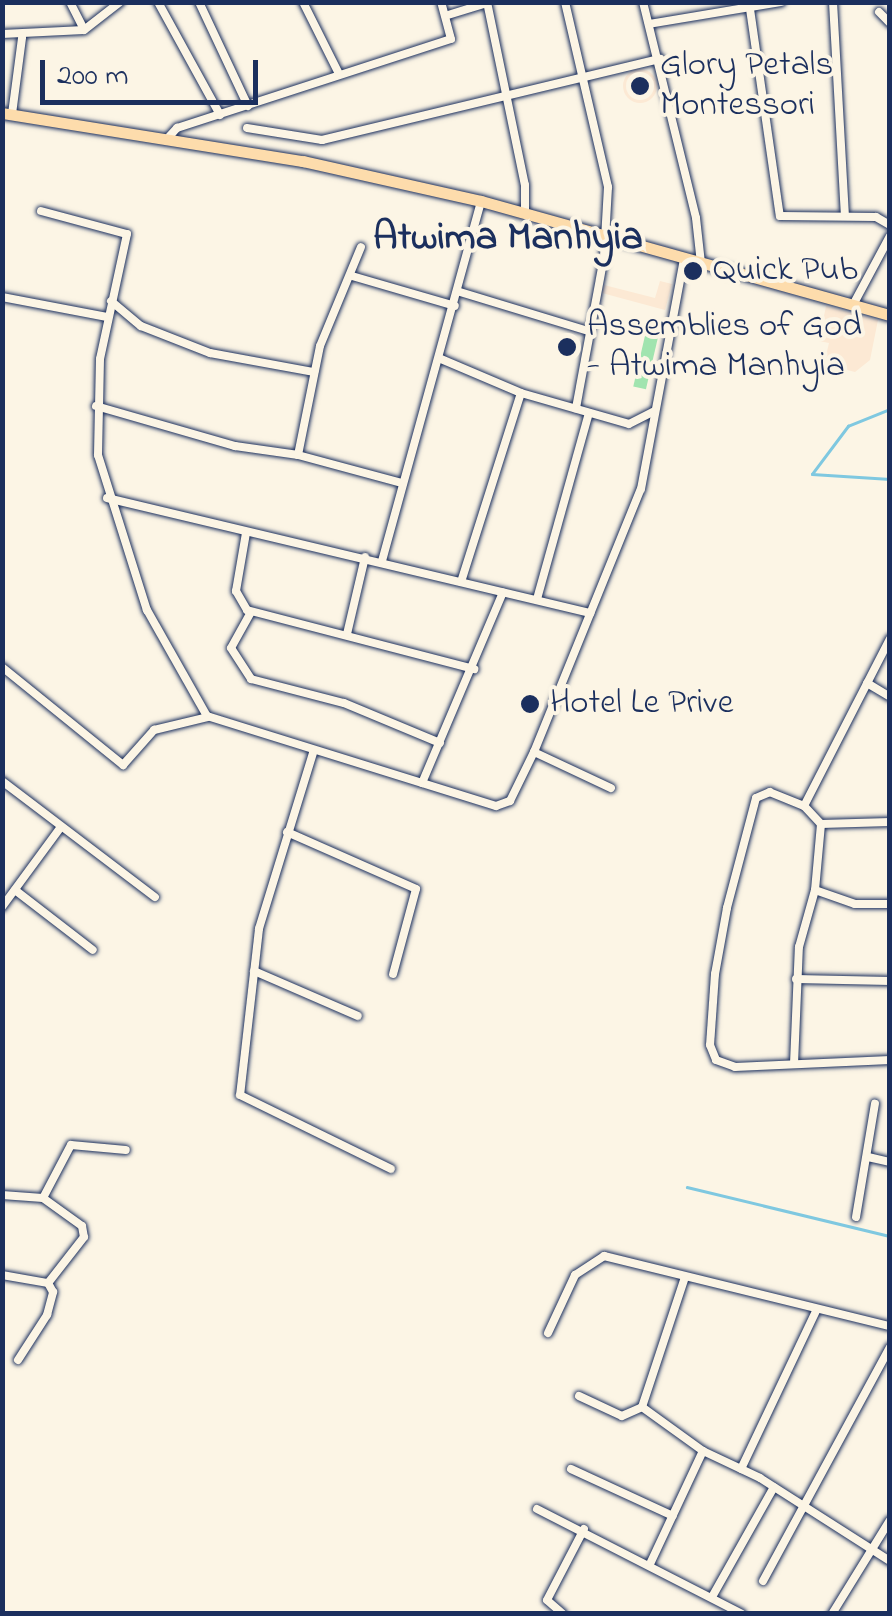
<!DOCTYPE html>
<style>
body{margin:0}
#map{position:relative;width:892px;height:1616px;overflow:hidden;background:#fcf5e5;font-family:"Indie Flower",sans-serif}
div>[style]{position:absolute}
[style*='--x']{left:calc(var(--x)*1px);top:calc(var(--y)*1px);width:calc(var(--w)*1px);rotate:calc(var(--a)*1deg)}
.built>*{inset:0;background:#fce9d4}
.round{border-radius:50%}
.green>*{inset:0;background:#a1e4af;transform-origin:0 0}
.stream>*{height:2.5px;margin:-1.25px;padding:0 1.25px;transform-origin:1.25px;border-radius:1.25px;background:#7fc8e0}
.roads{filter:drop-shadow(0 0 2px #1b2f5e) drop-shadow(0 0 2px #1b2f5e)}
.street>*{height:8px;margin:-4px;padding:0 4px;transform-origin:4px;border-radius:4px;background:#fcf5e5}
.primary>*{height:11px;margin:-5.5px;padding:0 5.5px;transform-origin:5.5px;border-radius:5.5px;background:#fddcac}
.dots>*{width:28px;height:28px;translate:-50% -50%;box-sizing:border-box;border:5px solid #fcf5e5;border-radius:50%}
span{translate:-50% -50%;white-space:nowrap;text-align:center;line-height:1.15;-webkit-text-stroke:8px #fcf5e5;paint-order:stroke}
.poi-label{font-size:35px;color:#1b2f5e}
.left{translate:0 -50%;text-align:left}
.quarter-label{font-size:40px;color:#1b2f5e;font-weight:700}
.frame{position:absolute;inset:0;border:5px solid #1b2f5e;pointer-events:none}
.scale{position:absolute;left:40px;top:60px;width:218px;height:45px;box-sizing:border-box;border:5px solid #1b2f5e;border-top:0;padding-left:12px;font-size:30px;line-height:35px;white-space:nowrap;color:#1b2f5e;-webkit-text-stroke:8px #fcf5e5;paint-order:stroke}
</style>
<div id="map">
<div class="built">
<div class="round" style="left:623px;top:69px;width:34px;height:34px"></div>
<div style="clip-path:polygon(660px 281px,672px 284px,665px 310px,602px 293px,604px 285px,655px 298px)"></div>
<div style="clip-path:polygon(826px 306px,878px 320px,870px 360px,855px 372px,824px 364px,829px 343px,819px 341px)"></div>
</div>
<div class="green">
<div style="left:647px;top:327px;width:13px;height:61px;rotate:13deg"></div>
</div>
<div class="stream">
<div style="--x:812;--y:474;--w:60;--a:-53.1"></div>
<div style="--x:848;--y:426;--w:45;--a:-22"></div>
<div style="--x:812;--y:474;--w:78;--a:3.7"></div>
<div style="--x:687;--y:1187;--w:209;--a:13.6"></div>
</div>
<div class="roads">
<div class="street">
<div style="--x:70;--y:2;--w:31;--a:63"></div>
<div style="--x:158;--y:2;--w:129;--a:61.2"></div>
<div style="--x:199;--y:2;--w:115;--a:64.8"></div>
<div style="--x:303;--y:2;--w:80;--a:63.4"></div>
<div style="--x:487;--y:2;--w:187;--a:78.3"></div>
<div style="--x:525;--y:185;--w:29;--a:90"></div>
<div style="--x:565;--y:2;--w:190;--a:76.9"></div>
<div style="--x:608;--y:187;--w:70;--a:93.3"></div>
<div style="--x:604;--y:257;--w:154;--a:100.5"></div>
<div style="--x:643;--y:2;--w:222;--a:76.2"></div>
<div style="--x:696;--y:218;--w:45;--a:83.7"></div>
<div style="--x:833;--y:2;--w:214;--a:86.8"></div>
<div style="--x:750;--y:9;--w:209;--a:81.8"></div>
<div style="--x:780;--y:216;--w:96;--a:0.6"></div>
<div style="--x:876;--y:217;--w:16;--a:30"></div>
<div style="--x:879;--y:12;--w:16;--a:45"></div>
<div style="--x:448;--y:15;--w:41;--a:-17.1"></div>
<div style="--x:649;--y:24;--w:134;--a:-9.5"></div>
<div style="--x:2;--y:34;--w:82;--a:-2.8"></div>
<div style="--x:84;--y:30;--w:46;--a:-37.9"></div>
<div style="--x:12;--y:114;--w:77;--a:-82.5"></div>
<div style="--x:247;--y:128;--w:76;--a:9.1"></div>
<div style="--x:322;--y:140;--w:348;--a:-13.5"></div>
<div style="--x:167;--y:139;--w:15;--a:-48"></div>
<div style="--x:177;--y:128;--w:288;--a:-18"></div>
<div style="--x:451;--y:39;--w:38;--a:-105"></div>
<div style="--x:41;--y:211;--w:89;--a:15"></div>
<div style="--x:127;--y:234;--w:128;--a:102.2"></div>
<div style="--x:100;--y:359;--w:96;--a:91.2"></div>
<div style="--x:98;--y:455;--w:163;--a:72.5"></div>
<div style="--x:147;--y:610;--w:122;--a:60.5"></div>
<div style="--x:207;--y:716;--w:303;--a:17.3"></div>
<div style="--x:496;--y:806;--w:15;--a:-20"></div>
<div style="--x:510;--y:801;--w:55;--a:-63.9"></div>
<div style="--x:534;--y:752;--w:284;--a:-67.9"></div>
<div style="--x:641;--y:489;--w:234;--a:-79.4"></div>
<div style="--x:352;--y:276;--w:107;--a:16.2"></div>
<div style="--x:460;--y:292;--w:134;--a:16.9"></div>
<div style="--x:2;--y:297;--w:107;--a:10.8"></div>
<div style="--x:111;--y:301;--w:39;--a:40"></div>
<div style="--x:141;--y:326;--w:74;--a:21.4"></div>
<div style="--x:210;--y:353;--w:106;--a:10.4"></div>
<div style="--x:853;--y:305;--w:78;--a:-61.8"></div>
<div style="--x:441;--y:359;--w:87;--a:23"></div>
<div style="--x:521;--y:393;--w:112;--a:16"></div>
<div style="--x:629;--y:424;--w:27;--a:-27"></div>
<div style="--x:96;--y:406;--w:145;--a:16.1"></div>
<div style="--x:235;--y:446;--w:64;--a:8.1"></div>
<div style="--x:298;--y:455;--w:108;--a:15.1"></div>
<div style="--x:298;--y:455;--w:111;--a:-78.6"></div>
<div style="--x:320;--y:346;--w:107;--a:-67.5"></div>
<div style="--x:107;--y:498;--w:497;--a:13.4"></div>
<div style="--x:246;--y:533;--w:59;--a:99.8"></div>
<div style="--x:236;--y:591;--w:22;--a:60"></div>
<div style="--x:247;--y:610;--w:235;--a:14.6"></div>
<div style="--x:382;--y:561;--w:373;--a:-74.6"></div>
<div style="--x:461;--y:582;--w:198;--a:-72.4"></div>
<div style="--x:537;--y:599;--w:193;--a:-74.4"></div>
<div style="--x:251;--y:612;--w:41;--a:119.1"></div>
<div style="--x:231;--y:648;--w:37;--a:57"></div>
<div style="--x:251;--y:679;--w:96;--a:14.5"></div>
<div style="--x:344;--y:703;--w:104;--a:22.6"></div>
<div style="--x:347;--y:634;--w:79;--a:-76.8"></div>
<div style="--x:2;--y:667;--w:156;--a:39"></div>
<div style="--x:123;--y:765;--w:47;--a:-48.5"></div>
<div style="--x:154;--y:730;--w:56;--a:-13.5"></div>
<div style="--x:867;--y:683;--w:27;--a:31"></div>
<div style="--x:534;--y:752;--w:85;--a:25.1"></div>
<div style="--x:313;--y:753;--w:184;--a:107.1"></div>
<div style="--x:259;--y:929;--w:167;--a:96.5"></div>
<div style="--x:240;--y:1095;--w:168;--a:26.1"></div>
<div style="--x:2;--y:781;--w:192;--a:37.2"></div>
<div style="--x:422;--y:783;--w:207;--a:-67"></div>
<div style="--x:804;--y:806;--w:188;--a:-62.8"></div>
<div style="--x:821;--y:824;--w:69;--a:-1.7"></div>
<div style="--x:287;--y:832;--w:141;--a:23.8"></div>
<div style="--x:416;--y:889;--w:88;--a:105.1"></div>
<div style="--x:15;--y:890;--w:98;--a:37.6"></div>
<div style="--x:815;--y:890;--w:42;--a:19.3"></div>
<div style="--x:855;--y:904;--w:35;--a:0"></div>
<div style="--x:2;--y:907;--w:98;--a:-53.7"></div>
<div style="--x:254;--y:971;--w:113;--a:23.4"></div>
<div style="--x:796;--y:979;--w:94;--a:1.2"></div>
<div style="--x:794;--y:1064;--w:117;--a:-87.6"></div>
<div style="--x:799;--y:947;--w:59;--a:-74.3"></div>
<div style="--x:815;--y:890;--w:66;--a:-84.8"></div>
<div style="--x:821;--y:824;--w:25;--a:-133"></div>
<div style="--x:804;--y:806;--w:37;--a:-158"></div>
<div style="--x:770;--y:792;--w:15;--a:157"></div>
<div style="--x:756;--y:798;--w:114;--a:104.8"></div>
<div style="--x:727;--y:908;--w:67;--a:100.3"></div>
<div style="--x:715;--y:974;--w:71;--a:94"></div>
<div style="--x:710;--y:1045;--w:16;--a:68"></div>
<div style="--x:716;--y:1060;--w:20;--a:20"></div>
<div style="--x:735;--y:1067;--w:155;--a:-2.6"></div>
<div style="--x:868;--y:1157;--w:23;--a:13"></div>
<div style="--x:2;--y:1195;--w:41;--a:4.2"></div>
<div style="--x:43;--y:1198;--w:48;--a:35.7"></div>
<div style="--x:82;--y:1226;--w:11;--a:80"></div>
<div style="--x:84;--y:1237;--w:58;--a:128"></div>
<div style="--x:43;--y:1198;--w:60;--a:-62.2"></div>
<div style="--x:71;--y:1145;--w:55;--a:5.2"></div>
<div style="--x:856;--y:1217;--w:115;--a:-80.5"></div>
<div style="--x:2;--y:1275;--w:47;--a:9.9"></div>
<div style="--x:548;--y:1333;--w:64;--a:-65"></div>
<div style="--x:575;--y:1275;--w:35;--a:-33"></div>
<div style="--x:604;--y:1256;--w:294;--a:13.8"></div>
<div style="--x:18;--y:1360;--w:54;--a:-57.2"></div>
<div style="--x:47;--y:1315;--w:24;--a:-75"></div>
<div style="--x:53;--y:1292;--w:10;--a:-119"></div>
<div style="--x:579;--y:1396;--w:47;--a:24.9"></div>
<div style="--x:622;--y:1416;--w:22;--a:-24"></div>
<div style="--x:642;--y:1407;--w:137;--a:-71.7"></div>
<div style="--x:642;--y:1407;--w:75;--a:35.8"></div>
<div style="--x:703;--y:1451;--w:63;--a:25.3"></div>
<div style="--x:760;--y:1478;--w:154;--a:32.6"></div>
<div style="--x:571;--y:1469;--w:112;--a:24.7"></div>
<div style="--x:741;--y:1469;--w:177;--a:-64.6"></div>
<div style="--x:537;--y:1509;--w:230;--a:27.1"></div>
<div style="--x:650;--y:1564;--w:125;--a:-64.9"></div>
<div style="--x:763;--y:1581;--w:266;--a:-61.5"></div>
<div style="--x:712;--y:1597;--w:126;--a:-60.6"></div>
<div style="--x:563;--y:1614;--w:21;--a:-139"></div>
<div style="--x:547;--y:1600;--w:80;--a:-62.5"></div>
<div style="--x:832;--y:1614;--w:110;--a:-58.3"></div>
</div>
<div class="primary">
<div style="--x:2;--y:113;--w:305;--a:9.1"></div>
<div style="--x:303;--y:161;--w:182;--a:12.7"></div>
<div style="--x:481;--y:201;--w:425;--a:15.6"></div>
</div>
</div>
<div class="dots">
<div style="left:640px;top:86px;background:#1b2f5e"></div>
<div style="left:693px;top:271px;background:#1b2f5e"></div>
<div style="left:567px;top:347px;background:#1b2f5e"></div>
<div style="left:530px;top:704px;background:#1b2f5e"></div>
</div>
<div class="poi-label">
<span class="left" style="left:660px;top:86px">Glory Petals<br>Montessori</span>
<span class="left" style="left:713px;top:271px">Quick Pub</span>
<span class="left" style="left:587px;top:347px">Assemblies of God<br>- Atwima Manhyia</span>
<span class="left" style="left:550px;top:704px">Hotel Le Prive</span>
</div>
<div class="quarter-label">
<span style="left:508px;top:239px">Atwima Manhyia</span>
</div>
<div class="frame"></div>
<div class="scale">200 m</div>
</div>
